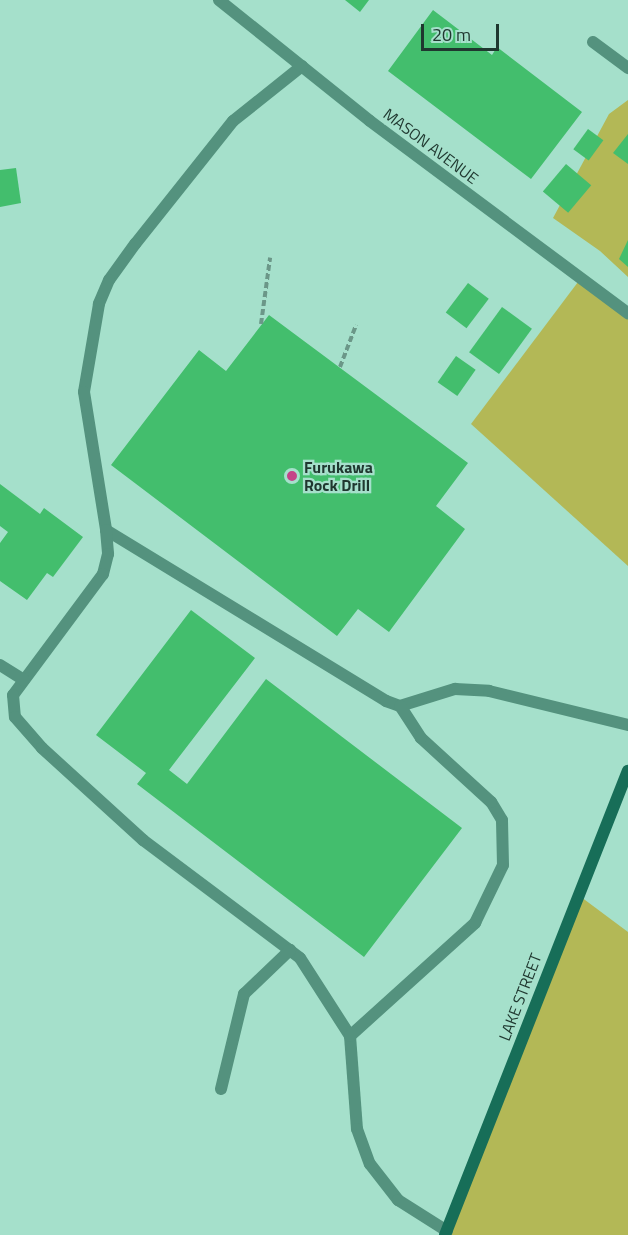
<!DOCTYPE html>
<style>
body{margin:0}
#map{position:relative;width:628px;height:1235px;overflow:hidden;background:#a5e0cb;font-family:"Titillium Web",sans-serif}
div>[style]{position:absolute}
[style*='--x']{left:calc(var(--x)*1px);top:calc(var(--y)*1px);width:calc(var(--w)*1px);rotate:calc(var(--a)*1deg)}
.green>*{inset:0;background:#b3b856}
.building>*{inset:0;background:#43be6d;transform-origin:0 0}
.path>*{height:4px;margin-top:-2px;transform-origin:0;background:repeating-linear-gradient(90deg,#6b9788 0 6px,transparent 0 9px)}
.lane>*{height:12px;margin:-6px;padding:0 6px;transform-origin:6px;border-radius:6px;background:#54927e}
.street>*{height:12px;margin:-6px;padding:0 6px;transform-origin:6px;border-radius:6px;background:#54927e}
.secondary>*{height:12px;margin:-6px;padding:0 6px;transform-origin:6px;border-radius:6px;background:#176e58}
.dots>*{width:16px;height:16px;translate:-50% -50%;box-sizing:border-box;border:3px solid #a5e0cb;border-radius:50%}
span{translate:-50% -50%;white-space:nowrap;text-align:center;line-height:1.15;-webkit-text-stroke:4.5px #a5e0cb;paint-order:stroke}
.street-label{font-size:16px;color:#1f372f}
.poi-label{font-size:16px;color:#1f372f;font-weight:700}
.left{translate:0 -50%;text-align:left}
.scale{position:absolute;left:421px;top:24px;width:78px;height:27px;box-sizing:border-box;border:3px solid #1f372f;border-top:0;padding-left:8px;font-size:18px;line-height:21px;white-space:nowrap;color:#1f372f;-webkit-text-stroke:4px #a5e0cb;paint-order:stroke}
</style>
<div id="map">
<div class="green">
<div style="clip-path:polygon(628px 100px,628px 277px,600px 251px,553px 218px,609px 114px)"></div>
<div style="clip-path:polygon(581px 278px,628px 313px,628px 566px,471px 424px)"></div>
<div style="clip-path:polygon(577px 894px,628px 932px,628px 1235px,444px 1235px)"></div>
</div>
<div class="building">
<div style="clip-path:polygon(345px 0,369px 0,360px 12px)"></div>
<div style="clip-path:polygon(433px 10px,492px 55px,497px 47px,582px 112px,531px 179px,388px 71px)"></div>
<div style="left:588px;top:129px;width:19px;height:25px;rotate:36deg"></div>
<div style="clip-path:polygon(628px 134px,628px 164px,613px 153px)"></div>
<div style="left:566px;top:164px;width:33px;height:36px;rotate:40deg"></div>
<div style="clip-path:polygon(16px 168px,21px 203px,0 207px,0 170px)"></div>
<div style="clip-path:polygon(628px 240px,628px 267px,619px 259px)"></div>
<div style="left:468px;top:283px;width:26px;height:37px;rotate:37deg"></div>
<div style="left:502px;top:307px;width:37px;height:56px;rotate:36deg"></div>
<div style="clip-path:polygon(269px 315px,468px 463px,436px 506px,465px 529px,389px 632px,358px 609px,337px 636px,111px 465px,199px 350px,226px 371px)"></div>
<div style="left:456px;top:356px;width:24px;height:32px;rotate:35deg"></div>
<div style="clip-path:polygon(0 484px,40px 514px,44px 508px,83px 537px,53px 577px,47px 573px,27px 600px,0 581px,0 543px,8px 532px,0 526px)"></div>
<div style="clip-path:polygon(191px 610px,255px 658px,169px 770px,187px 784px,266px 679px,462px 828px,364px 957px,137px 784px,146px 773px,96px 735px)"></div>
</div>
<div class="path">
<div style="--x:261;--y:324;--w:67;--a:-82.2"></div>
<div style="--x:340;--y:367;--w:45;--a:-69.1"></div>
</div>
<div class="lane">
<div style="--x:302;--y:66;--w:88;--a:141.4"></div>
<div style="--x:233;--y:121;--w:157;--a:128.5"></div>
<div style="--x:135;--y:244;--w:44;--a:125.8"></div>
<div style="--x:109;--y:280;--w:26;--a:113"></div>
<div style="--x:99;--y:304;--w:89;--a:99.7"></div>
<div style="--x:84;--y:392;--w:140;--a:80.9"></div>
<div style="--x:106;--y:530;--w:328;--a:31.4"></div>
<div style="--x:386;--y:701;--w:15;--a:20"></div>
<div style="--x:400;--y:706;--w:58;--a:-17.2"></div>
<div style="--x:455;--y:689;--w:34;--a:3"></div>
<div style="--x:489;--y:691;--w:143;--a:13.7"></div>
<div style="--x:106;--y:530;--w:24;--a:85"></div>
<div style="--x:108;--y:554;--w:21;--a:104"></div>
<div style="--x:103;--y:574;--w:151;--a:126.6"></div>
<div style="--x:13;--y:695;--w:22;--a:85"></div>
<div style="--x:15;--y:717;--w:41;--a:48.9"></div>
<div style="--x:42;--y:748;--w:137;--a:42.3"></div>
<div style="--x:143;--y:840;--w:196;--a:36.9"></div>
<div style="--x:300;--y:958;--w:93;--a:57.3"></div>
<div style="--x:350;--y:1036;--w:93;--a:85.7"></div>
<div style="--x:357;--y:1129;--w:37;--a:70"></div>
<div style="--x:370;--y:1164;--w:46;--a:52.1"></div>
<div style="--x:398;--y:1200;--w:58;--a:32.3"></div>
<div style="--x:0;--y:665;--w:28;--a:32"></div>
<div style="--x:350;--y:1036;--w:169;--a:-42.1"></div>
<div style="--x:475;--y:923;--w:64;--a:-64.2"></div>
<div style="--x:503;--y:865;--w:45;--a:-91.3"></div>
<div style="--x:502;--y:820;--w:21;--a:-121"></div>
<div style="--x:491;--y:802;--w:95;--a:-137.6"></div>
<div style="--x:421;--y:738;--w:38;--a:-123"></div>
<div style="--x:221;--y:1089;--w:98;--a:-76.4"></div>
<div style="--x:244;--y:994;--w:64;--a:-43.7"></div>
</div>
<div class="street">
<div style="--x:219;--y:0;--w:193;--a:38.7"></div>
<div style="--x:370;--y:121;--w:322;--a:36.7"></div>
<div style="--x:593;--y:42;--w:44;--a:36.6"></div>
</div>
<div class="secondary">
<div style="--x:445;--y:1235;--w:499;--a:-68.5"></div>
</div>
<div class="dots">
<div style="left:292px;top:476px;background:#c54288"></div>
</div>
<div class="street-label">
<span style="left:431px;top:146px;rotate:37deg">MASON AVENUE</span>
<span style="left:520px;top:997px;rotate:-69deg">LAKE STREET</span>
</div>
<div class="poi-label">
<span class="left" style="left:304px;top:476px">Furukawa<br>Rock Drill</span>
</div>
<div class="scale">20 m</div>
</div>
